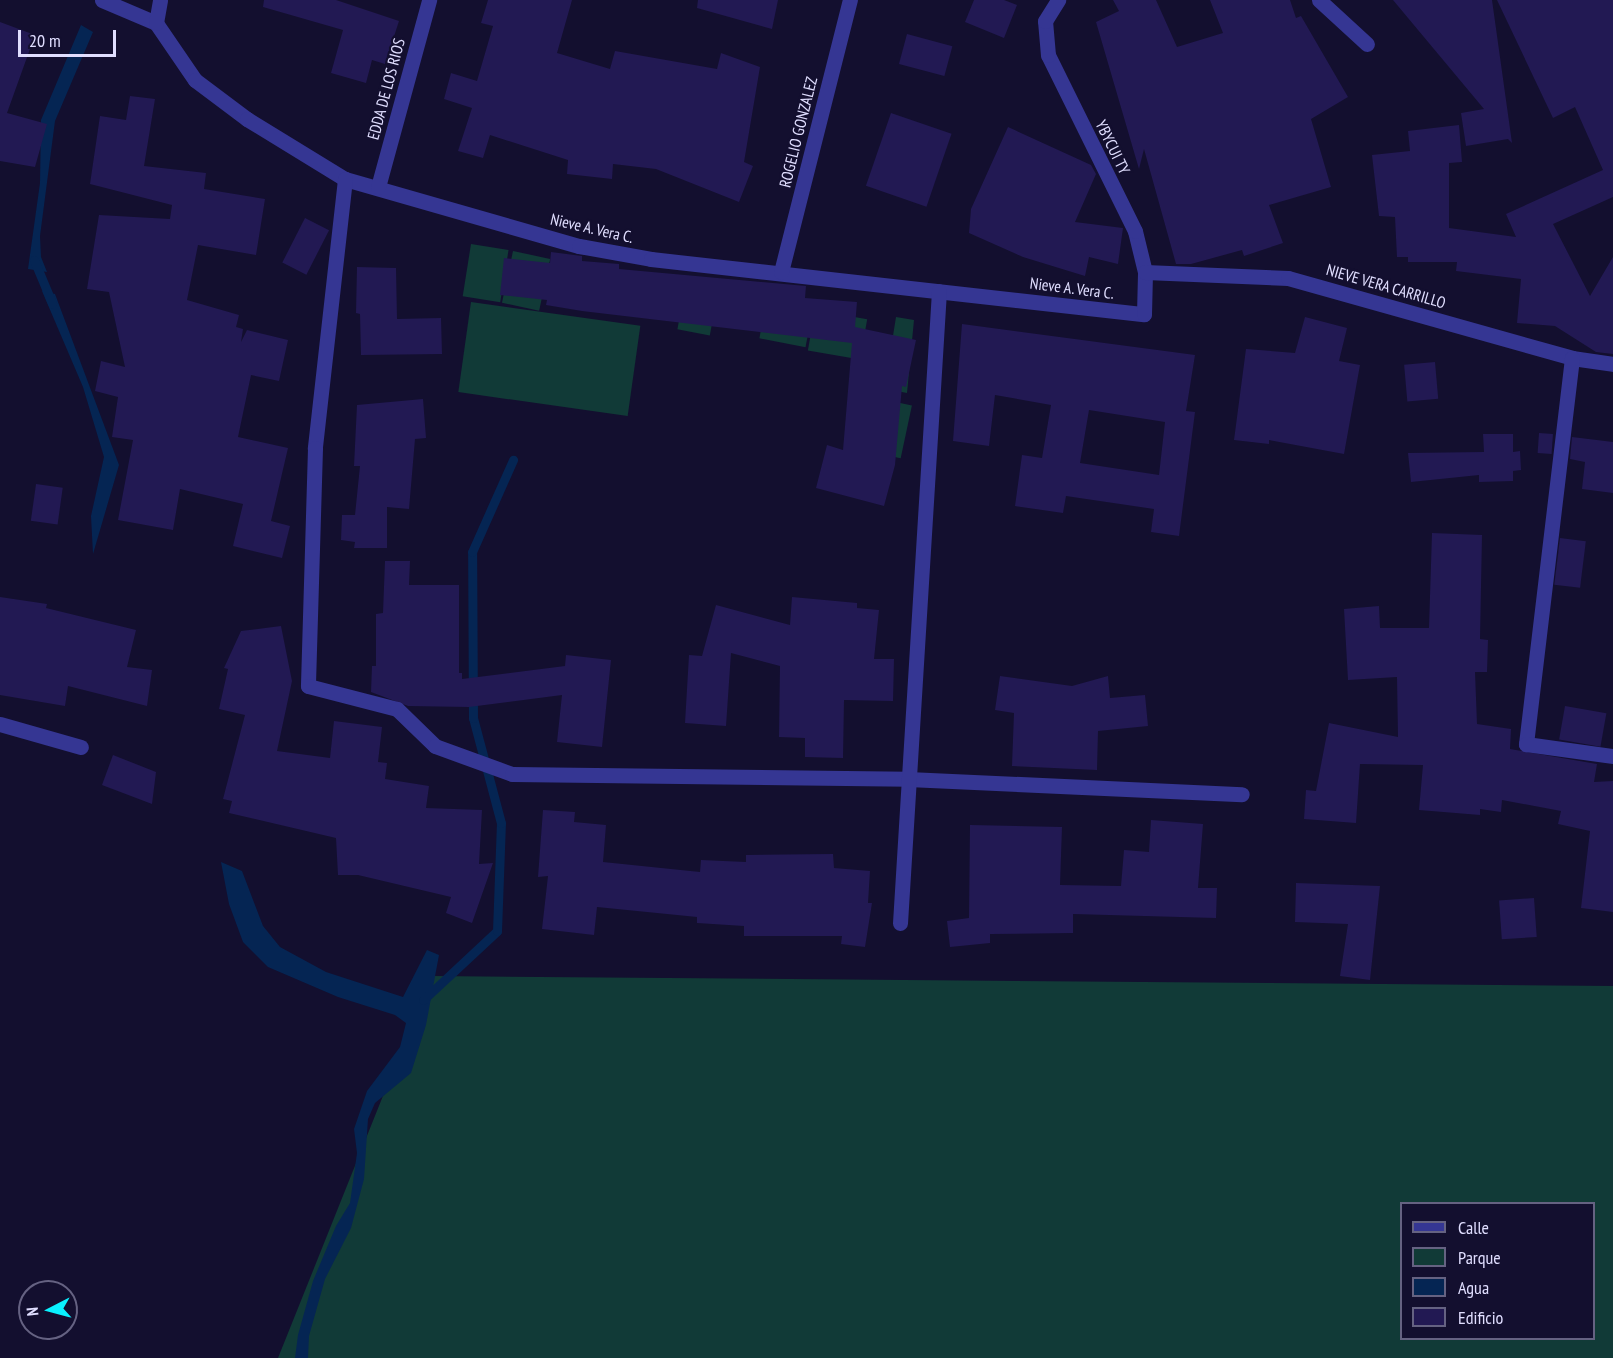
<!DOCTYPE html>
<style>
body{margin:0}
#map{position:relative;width:1613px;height:1358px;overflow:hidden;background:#130f2f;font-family:"PT Sans Narrow",sans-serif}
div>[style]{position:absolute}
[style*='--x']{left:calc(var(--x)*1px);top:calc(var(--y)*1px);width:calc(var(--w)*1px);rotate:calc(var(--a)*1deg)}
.green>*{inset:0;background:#113a37;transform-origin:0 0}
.water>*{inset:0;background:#052553}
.stream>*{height:9px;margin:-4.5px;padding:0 4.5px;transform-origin:4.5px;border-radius:4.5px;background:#052553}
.building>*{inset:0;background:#221953;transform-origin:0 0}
.street>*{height:15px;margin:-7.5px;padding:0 7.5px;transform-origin:7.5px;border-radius:7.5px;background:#353693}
span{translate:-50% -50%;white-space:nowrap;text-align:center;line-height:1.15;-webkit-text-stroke:4.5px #130f2f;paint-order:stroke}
.street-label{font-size:16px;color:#e0deff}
.legend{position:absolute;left:1400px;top:1202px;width:195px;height:138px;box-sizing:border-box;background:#130f2f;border:2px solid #656282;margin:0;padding:8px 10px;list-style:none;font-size:18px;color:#e0deff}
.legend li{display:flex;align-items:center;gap:12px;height:30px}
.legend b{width:30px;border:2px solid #656282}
.north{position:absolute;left:18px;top:1280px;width:60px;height:60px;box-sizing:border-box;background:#130f2f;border:2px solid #656282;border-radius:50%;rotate:264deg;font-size:16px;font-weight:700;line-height:24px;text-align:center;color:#e0deff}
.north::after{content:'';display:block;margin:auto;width:21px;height:27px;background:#0af1ff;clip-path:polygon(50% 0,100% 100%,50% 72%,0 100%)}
.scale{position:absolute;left:18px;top:30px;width:98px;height:27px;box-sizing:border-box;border:3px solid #e0deff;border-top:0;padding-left:8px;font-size:18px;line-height:21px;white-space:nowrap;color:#e0deff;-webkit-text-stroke:4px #130f2f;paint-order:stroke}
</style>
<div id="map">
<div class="green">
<div style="left:471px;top:244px;width:38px;height:53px;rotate:9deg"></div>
<div style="left:513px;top:251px;width:38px;height:53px;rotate:12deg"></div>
<div style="left:685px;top:290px;width:33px;height:40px;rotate:11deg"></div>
<div style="left:767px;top:299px;width:47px;height:40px;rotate:11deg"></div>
<div style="left:471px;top:302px;width:171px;height:91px;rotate:8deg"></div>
<div style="left:815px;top:310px;width:53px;height:41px;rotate:10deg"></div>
<div style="clip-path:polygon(896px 317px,914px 320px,907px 393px,851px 382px,888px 367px)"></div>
<div style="left:863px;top:395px;width:50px;height:54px;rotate:12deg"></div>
<div style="clip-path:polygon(evenodd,431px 976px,1613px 986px,1613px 1358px,278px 1358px,431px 976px,1402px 1204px,1594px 1204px,1594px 1338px,1402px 1338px,1402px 1204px)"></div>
</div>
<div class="water">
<div style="clip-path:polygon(81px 25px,93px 32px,55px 121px,40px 236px,41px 257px,47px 272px,28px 269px,40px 183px,41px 120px)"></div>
<div style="clip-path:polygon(42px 291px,55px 294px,119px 465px,93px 554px,91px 516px,104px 457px,83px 387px)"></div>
<div style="clip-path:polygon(221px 862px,242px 871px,263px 926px,280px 947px,326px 972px,403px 997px,427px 950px,439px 955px,426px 1025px,411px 1073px,375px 1103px,368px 1119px,364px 1179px,351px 1228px,325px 1279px,309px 1336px,308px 1358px,295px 1358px,298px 1335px,313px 1281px,336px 1226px,350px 1203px,357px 1153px,354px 1129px,367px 1091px,400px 1047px,406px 1023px,395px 1015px,338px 997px,268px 967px,243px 942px,229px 904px)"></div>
</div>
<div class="stream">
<div style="--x:34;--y:260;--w:47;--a:67.3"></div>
<div style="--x:423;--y:1000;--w:101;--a:-43"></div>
<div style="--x:497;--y:931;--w:108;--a:-87.9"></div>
<div style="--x:501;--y:823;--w:109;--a:-104.9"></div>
<div style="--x:473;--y:718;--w:166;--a:-90.3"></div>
<div style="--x:472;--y:552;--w:101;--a:-66"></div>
</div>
<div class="building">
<div style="clip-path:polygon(264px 0,336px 0,399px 21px,385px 64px,372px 60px,366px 83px,331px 73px,343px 30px,263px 7px)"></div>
<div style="clip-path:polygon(488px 0,572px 0,557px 53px,610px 69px,615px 51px,717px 69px,721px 53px,760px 67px,744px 162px,753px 166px,739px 202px,656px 169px,613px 164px,612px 179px,567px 174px,568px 160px,490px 135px,483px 158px,458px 151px,472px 108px,444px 99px,451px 73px,477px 81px,493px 26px,481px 23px)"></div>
<div style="clip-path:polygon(698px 0,778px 0,772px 29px,697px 8px)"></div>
<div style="clip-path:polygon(974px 0,1004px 0,1017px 5px,1004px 38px,965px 22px)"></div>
<div style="clip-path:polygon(1113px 0,1156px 0,1177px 47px,1223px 33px,1210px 0,1290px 0,1296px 18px,1301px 16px,1348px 97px,1311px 119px,1331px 187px,1269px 205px,1283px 243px,1244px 256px,1242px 250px,1191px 264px,1176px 264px,1144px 149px,1139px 169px,1096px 22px,1119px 11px)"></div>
<div style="clip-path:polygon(1393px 0,1492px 0,1512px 143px,1508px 139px,1466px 146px,1461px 113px,1484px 109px)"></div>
<div style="clip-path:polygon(1497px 0,1613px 0,1613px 197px,1553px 224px,1590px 296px,1613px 257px,1613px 354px,1596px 352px,1555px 326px,1517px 323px,1521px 279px,1456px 271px,1457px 262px,1408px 262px,1408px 257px,1397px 257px,1395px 217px,1379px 216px,1372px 155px,1410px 151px,1408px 131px,1459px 125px,1462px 162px,1449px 163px,1449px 228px,1516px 237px,1506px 214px,1603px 170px,1575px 107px,1553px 118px)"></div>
<div style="clip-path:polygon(0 22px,35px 35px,7px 113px,47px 124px,35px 167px,0 161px)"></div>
<div style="left:907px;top:34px;width:47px;height:31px;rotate:15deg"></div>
<div style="clip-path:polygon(130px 96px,155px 99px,144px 166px,206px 173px,204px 189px,265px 199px,256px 255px,198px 245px,187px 300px,239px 315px,236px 327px,243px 329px,241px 342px,247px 330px,288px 340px,279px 381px,251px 375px,238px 437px,288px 448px,271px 521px,290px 526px,282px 558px,233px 546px,243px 504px,180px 489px,173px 530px,118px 520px,133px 440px,112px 437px,118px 397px,95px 391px,101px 361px,125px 367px,109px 292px,87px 289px,99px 215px,170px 219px,172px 205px,90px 184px,100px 116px,126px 120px)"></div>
<div style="left:891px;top:113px;width:64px;height:77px;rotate:19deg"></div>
<div style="clip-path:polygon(1008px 127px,1091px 165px,1096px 174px,1075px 222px,1123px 228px,1118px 264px,1089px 257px,1085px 276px,1023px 257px,969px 233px,971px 209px)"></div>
<div style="left:305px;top:218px;width:27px;height:50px;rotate:27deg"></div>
<div style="clip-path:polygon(551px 252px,582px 256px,582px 261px,619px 264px,619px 269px,806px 286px,805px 298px,857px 302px,855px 327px,916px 340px,906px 387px,902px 386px,895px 465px,884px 506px,816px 488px,827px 445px,843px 450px,852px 343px,582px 311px,546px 305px,547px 300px,500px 295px,504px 258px,550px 263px)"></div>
<div style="clip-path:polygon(357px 267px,396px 268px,397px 319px,441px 318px,442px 354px,361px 355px,360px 314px,356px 313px)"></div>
<div style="clip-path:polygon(1305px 317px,1347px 328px,1339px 361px,1360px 365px,1344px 454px,1269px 440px,1269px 444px,1234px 440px,1246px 349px,1295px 353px)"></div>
<div style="clip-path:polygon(evenodd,962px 324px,1195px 355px,1186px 411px,1195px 412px,1179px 536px,1151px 532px,1154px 509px,1066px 496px,1063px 513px,1015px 506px,1022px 455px,1042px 458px,1051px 405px,995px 395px,989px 446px,953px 441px,962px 324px,1089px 410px,1165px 422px,1159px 475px,1080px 463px,1089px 410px)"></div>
<div style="left:1435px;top:362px;width:37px;height:31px;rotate:85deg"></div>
<div style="clip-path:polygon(423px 399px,426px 438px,415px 439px,409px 509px,387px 507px,387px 548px,354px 548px,355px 542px,341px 540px,342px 515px,355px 515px,360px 466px,354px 466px,357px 405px)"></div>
<div style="left:1539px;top:433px;width:14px;height:20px;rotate:4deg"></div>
<div style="clip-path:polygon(1483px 434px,1513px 434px,1513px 452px,1520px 451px,1521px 470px,1513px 471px,1513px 481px,1479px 482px,1479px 475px,1411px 482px,1408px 453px,1484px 452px)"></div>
<div style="clip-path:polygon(1572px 437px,1613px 442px,1613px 493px,1582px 489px,1585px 462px,1570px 459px)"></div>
<div style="left:36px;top:484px;width:27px;height:37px;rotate:8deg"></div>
<div style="clip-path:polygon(1432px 533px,1482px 535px,1480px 639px,1488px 640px,1487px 672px,1475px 672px,1477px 724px,1511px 729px,1510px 749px,1597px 764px,1594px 782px,1613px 781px,1613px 912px,1581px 908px,1590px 831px,1558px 824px,1561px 811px,1502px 800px,1501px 812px,1480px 809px,1480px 815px,1419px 810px,1423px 765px,1360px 764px,1356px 823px,1304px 819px,1306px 790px,1316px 791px,1329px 723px,1398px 737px,1397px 677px,1348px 680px,1344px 609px,1379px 606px,1380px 628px,1429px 628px)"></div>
<div style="left:1560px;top:538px;width:26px;height:47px;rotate:7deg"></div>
<div style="clip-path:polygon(385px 561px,410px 561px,409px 585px,459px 585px,459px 673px,462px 673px,462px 679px,565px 666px,566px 655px,611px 660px,602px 747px,557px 742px,562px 695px,469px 707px,408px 706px,371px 692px,372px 666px,376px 666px,376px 614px,383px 613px)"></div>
<div style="clip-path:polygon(0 597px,47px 604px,46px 608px,136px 630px,127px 667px,152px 670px,147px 706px,68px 686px,65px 706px,0 695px)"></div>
<div style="clip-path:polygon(792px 597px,857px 603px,857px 608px,879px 610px,874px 659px,894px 659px,893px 701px,844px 700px,843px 758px,805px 757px,805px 738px,779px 737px,780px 666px,731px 653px,726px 726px,685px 723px,689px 655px,702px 656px,716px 605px,790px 625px)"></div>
<div style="clip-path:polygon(281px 626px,292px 681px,277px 751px,330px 758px,334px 721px,382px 727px,378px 762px,387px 763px,385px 779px,429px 786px,426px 808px,482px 810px,479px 864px,493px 863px,472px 923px,446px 913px,451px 897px,358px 875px,338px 875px,336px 838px,229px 813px,232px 801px,223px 799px,245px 715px,219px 709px,228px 669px,224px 668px,241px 631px)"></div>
<div style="clip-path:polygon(1000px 676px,1072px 686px,1108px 676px,1110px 698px,1145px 695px,1148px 726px,1098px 731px,1097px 770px,1012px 766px,1014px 713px,995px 710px)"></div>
<div style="left:1565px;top:706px;width:42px;height:34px;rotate:10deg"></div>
<div style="clip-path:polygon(113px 755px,156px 772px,152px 804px,102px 785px)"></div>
<div style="clip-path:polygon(543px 810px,575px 812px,574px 822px,606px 825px,603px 862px,700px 872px,701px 860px,746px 862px,746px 855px,833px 854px,834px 868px,870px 871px,868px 903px,872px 903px,865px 947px,841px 944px,842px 936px,744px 936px,744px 926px,697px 923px,697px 917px,597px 907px,594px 935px,542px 929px,548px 876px,538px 877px)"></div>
<div style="clip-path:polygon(1151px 820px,1203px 824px,1198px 888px,1217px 888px,1216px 918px,1073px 914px,1073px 933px,990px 934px,990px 943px,950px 947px,947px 921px,969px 918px,970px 825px,1062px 827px,1060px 885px,1121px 886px,1124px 850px,1149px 852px)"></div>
<div style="clip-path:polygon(1296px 883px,1380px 886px,1370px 980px,1340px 976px,1348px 924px,1295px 922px)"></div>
<div style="left:1534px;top:898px;width:39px;height:35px;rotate:86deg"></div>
</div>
<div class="street">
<div style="--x:102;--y:0;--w:59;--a:23.1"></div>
<div style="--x:156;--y:23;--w:69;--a:55.6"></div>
<div style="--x:195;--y:80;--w:65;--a:36.9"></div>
<div style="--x:247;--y:119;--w:115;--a:31.5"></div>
<div style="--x:345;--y:179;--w:243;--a:16"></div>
<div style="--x:579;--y:246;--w:73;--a:10.2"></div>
<div style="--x:651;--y:259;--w:496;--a:6.4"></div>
<div style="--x:1144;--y:314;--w:42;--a:-88.6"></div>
<div style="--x:1145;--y:272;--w:42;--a:-103.7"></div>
<div style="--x:1135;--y:231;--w:196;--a:-116.3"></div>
<div style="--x:1048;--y:55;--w:34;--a:-95"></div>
<div style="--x:1045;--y:21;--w:25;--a:-58"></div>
<div style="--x:1319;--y:0;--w:65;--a:42.5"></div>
<div style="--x:156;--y:23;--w:23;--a:-80"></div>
<div style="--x:345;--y:179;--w:271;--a:96.4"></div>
<div style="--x:315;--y:448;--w:238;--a:91.7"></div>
<div style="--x:308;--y:686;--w:92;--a:14.5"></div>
<div style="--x:397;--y:709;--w:53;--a:44.2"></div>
<div style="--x:435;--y:746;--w:82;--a:20"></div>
<div style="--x:512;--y:774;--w:396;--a:0.7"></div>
<div style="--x:908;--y:779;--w:334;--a:2.6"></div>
<div style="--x:378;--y:187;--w:194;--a:-74.7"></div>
<div style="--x:781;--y:272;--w:281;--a:-75.8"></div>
<div style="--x:1145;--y:272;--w:143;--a:2.4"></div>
<div style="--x:1288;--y:278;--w:295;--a:15.7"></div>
<div style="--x:1572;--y:358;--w:41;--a:8.3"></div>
<div style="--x:1572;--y:358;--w:389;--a:96.8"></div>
<div style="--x:1526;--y:744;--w:88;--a:7.9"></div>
<div style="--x:0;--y:724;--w:84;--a:15.9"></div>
<div style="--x:900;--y:923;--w:633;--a:-86.47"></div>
</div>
<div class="street-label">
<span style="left:386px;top:89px;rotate:-75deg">EDDA DE LOS RIOS</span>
<span style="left:798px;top:132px;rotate:-76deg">ROGELIO GONZALEZ</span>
<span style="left:1113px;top:147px;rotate:64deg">YBYCUI TY</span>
<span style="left:592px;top:228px;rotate:13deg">Nieve A. Vera C.</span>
<span style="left:1386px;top:286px;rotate:16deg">NIEVE VERA CARRILLO</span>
<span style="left:1072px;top:288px;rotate:7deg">Nieve A. Vera C.</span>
</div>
<ul class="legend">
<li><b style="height:8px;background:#353693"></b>Calle</li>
<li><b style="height:16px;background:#113a37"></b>Parque</li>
<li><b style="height:16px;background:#052553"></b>Agua</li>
<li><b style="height:16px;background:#221953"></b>Edificio</li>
</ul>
<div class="north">N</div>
<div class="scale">20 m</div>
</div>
